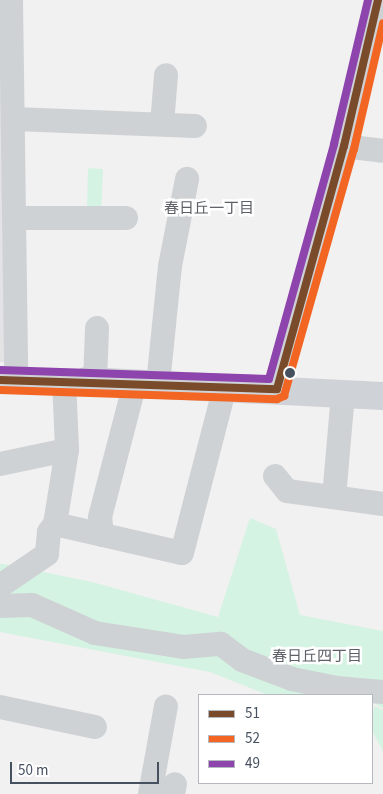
<!DOCTYPE html>
<meta charset="utf-8">
<style>
body{margin:0}
#map{position:relative;width:383px;height:794px;overflow:hidden;background:#f2f1f1;font-family:"Source Sans 3","Noto Sans JP",sans-serif}
div>[style]{position:absolute}
[style*='--x']{left:calc(var(--x)*1px);top:calc(var(--y)*1px);width:calc(var(--w)*1px);rotate:calc(var(--a)*1deg)}
.education>*{inset:0;background:#e3e2e4}
.green>*{inset:0;background:#d4f3e2}
.street>*{height:24px;margin:-12px;padding:0 12px;transform-origin:12px;border-radius:12px;background:#cfd2d5}
.secondary>*{height:28px;margin:-14px;padding:0 14px;transform-origin:14px;border-radius:14px;background:#cfd2d6}
.bus-1>*{height:8px;margin:-4px;padding:0 4px;transform-origin:4px;border-radius:4px;background:#7a4b2a}
.bus-2>*{height:8px;margin:-4px;padding:0 4px;transform-origin:4px;border-radius:4px;background:#f26522}
.bus-3>*{height:8px;margin:-4px;padding:0 4px;transform-origin:4px;border-radius:4px;background:#8e44ad}
.dots>*{width:14px;height:14px;translate:-50% -50%;box-sizing:border-box;border:2px solid #fff;border-radius:50%}
span{translate:-50% -50%;white-space:nowrap;text-align:center;line-height:1.15;-webkit-text-stroke:5px #fff;paint-order:stroke}
.neighbourhood-label{font-size:15px;color:#5c5f66}
.legend{position:absolute;left:198px;top:694px;width:175px;height:90px;box-sizing:border-box;background:#fff;border:1px solid #b5b9bf;margin:0;padding:6px 9px;list-style:none;font-size:15px;color:#465160}
.legend li{display:flex;align-items:center;gap:10px;height:25px}
.legend b{width:25px;border:1px solid #b5b9bf}
.scale{position:absolute;left:10px;top:762px;width:149px;height:22px;box-sizing:border-box;border:2px solid #465160;border-top:0;padding-left:6px;font-size:15px;line-height:18px;white-space:nowrap;color:#465160;-webkit-text-stroke:4px #fff;paint-order:stroke}
</style>
<div id="map">
<div class="education">
<div style="clip-path:polygon(0 0,9px 362px,0 362px)"></div>
</div>
<div class="green">
<div style="clip-path:polygon(88px 168px,103px 169px,101px 215px,87px 208px)"></div>
<div style="clip-path:polygon(250px 518px,276px 529px,300px 615px,383px 631px,383px 708px,373px 703px,372px 705px,372px 695px,268px 695px,210px 672px,0 632px,0 564px,5px 564px,92px 582px,218px 617px)"></div>
<div style="clip-path:polygon(375px 706px,383px 710px,383px 751px,372px 731px,372px 712px)"></div>
</div>
<div class="street">
<div style="--x:11;--y:0;--w:380;--a:89.2"></div>
<div style="--x:16;--y:380;--w:70;--a:0.8"></div>
<div style="--x:14;--y:119;--w:181;--a:2.2"></div>
<div style="--x:162;--y:124;--w:49;--a:-85.3"></div>
<div style="--x:344;--y:146;--w:39;--a:7"></div>
<div style="--x:16;--y:218;--w:110;--a:0"></div>
<div style="--x:64;--y:380;--w:70;--a:87.5"></div>
<div style="--x:67;--y:450;--w:75;--a:99.2"></div>
<div style="--x:55;--y:524;--w:130;--a:12.9"></div>
<div style="--x:182;--y:553;--w:171;--a:-75.5"></div>
<div style="--x:95;--y:381;--w:53;--a:-87.8"></div>
<div style="--x:158;--y:384;--w:119;--a:-84.2"></div>
<div style="--x:170;--y:266;--w:89;--a:-78.9"></div>
<div style="--x:277;--y:389;--w:252;--a:-74.6"></div>
<div style="--x:344;--y:146;--w:150;--a:-76.9"></div>
<div style="--x:0;--y:464;--w:68;--a:-11.8"></div>
<div style="--x:275;--y:476;--w:19;--a:51"></div>
<div style="--x:287;--y:491;--w:97;--a:7.7"></div>
<div style="--x:334;--y:497;--w:103;--a:-85"></div>
<div style="--x:102;--y:535;--w:18;--a:-96"></div>
<div style="--x:100;--y:517;--w:138;--a:-75.4"></div>
<div style="--x:0;--y:586;--w:57;--a:-34.2"></div>
<div style="--x:47;--y:554;--w:22;--a:-85"></div>
<div style="--x:49;--y:532;--w:10;--a:-53"></div>
<div style="--x:0;--y:606;--w:32;--a:-2"></div>
<div style="--x:32;--y:605;--w:69;--a:24"></div>
<div style="--x:95;--y:633;--w:89;--a:9"></div>
<div style="--x:183;--y:647;--w:38;--a:-5"></div>
<div style="--x:221;--y:644;--w:26;--a:37"></div>
<div style="--x:242;--y:660;--w:53;--a:20.8"></div>
<div style="--x:292;--y:679;--w:46;--a:11.3"></div>
<div style="--x:337;--y:688;--w:46;--a:5"></div>
<div style="--x:0;--y:707;--w:97;--a:11.9"></div>
<div style="--x:150;--y:794;--w:89;--a:-79.7"></div>
<div style="--x:173;--y:794;--w:10;--a:-79"></div>
</div>
<div class="secondary">
<div style="--x:0;--y:380;--w:16;--a:0"></div>
<div style="--x:86;--y:381;--w:297;--a:2.9"></div>
</div>
<div class="bus-1">
<div style="--x:0;--y:380;--w:277;--a:1.9"></div>
<div style="--x:277;--y:389;--w:252;--a:-74.6"></div>
<div style="--x:344;--y:146;--w:150;--a:-76.9"></div>
</div>
<div class="bus-2">
<div style="--x:0;--y:390;--w:277;--a:1.9"></div>
<div style="--x:277;--y:399;--w:8;--a:-23"></div>
<div style="--x:284;--y:396;--w:257;--a:-74.2"></div>
<div style="--x:354;--y:149;--w:129;--a:-77"></div>
</div>
<div class="bus-3">
<div style="--x:0;--y:370;--w:269;--a:1.9"></div>
<div style="--x:269;--y:379;--w:244;--a:-74.5"></div>
<div style="--x:334;--y:144;--w:148;--a:-76.7"></div>
</div>
<div class="dots">
<div style="left:290px;top:373px;background:#465160"></div>
</div>
<div class="neighbourhood-label">
<span style="left:209px;top:209px">春日丘一丁目</span>
<span style="left:317px;top:657px">春日丘四丁目</span>
</div>
<ul class="legend">
<li><b style="height:6px;background:#7a4b2a"></b>51</li>
<li><b style="height:6px;background:#f26522"></b>52</li>
<li><b style="height:6px;background:#8e44ad"></b>49</li>
</ul>
<div class="scale">50 m</div>
</div>
